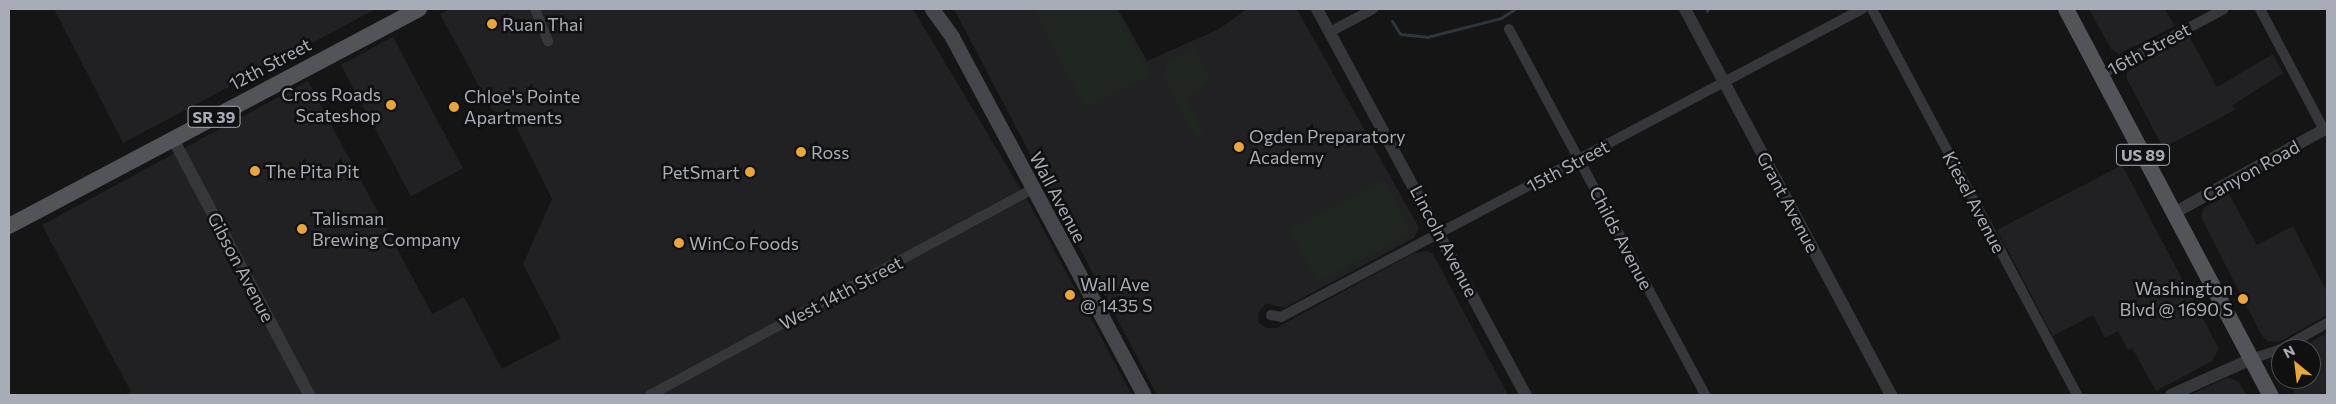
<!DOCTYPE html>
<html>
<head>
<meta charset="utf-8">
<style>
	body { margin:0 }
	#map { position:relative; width:2336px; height:404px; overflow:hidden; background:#151516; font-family:Commissioner,sans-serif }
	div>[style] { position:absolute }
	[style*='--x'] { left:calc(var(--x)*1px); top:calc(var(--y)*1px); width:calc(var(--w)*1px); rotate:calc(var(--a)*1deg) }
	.built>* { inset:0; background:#212123; transform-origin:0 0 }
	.green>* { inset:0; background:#1f261f; transform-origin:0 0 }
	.stream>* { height:3px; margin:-1.5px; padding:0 1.5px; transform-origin:1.5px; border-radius:1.5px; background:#2d363b }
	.minor>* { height:10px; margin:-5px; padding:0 5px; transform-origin:5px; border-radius:5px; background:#36373b }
	.tertiary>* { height:12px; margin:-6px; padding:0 6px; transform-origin:6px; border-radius:6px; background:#36373b }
	.secondary>* { height:15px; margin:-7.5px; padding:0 7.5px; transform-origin:7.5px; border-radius:7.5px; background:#44464b }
	.primary>* { height:16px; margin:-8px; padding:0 8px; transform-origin:8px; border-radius:8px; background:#52545a }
	.dots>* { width:14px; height:14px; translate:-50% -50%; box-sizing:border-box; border:2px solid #101011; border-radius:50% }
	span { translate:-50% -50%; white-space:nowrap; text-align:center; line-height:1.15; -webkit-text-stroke:5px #101011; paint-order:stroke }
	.shield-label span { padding:1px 4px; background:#101011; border:1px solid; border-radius:4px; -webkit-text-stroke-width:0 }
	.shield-label { font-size:16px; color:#a7acb6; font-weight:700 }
	.poi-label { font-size:18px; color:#a7acb6 }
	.left { translate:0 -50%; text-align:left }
	.right { translate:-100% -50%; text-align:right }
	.street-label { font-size:18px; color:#a7acb6 }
	.frame { position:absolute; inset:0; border:10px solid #a7acb6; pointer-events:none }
	.north { position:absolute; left:2271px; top:339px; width:50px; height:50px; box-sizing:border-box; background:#101011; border:1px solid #4c4e53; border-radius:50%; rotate:331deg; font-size:14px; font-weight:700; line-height:20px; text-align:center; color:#a7acb6 }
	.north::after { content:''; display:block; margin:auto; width:18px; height:22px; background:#e8a63b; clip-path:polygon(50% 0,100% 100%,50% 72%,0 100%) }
</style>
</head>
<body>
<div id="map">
	<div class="built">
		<i style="clip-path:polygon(54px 9px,376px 9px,123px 143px)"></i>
		<i style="clip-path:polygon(451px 9px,913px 9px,1029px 203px,1132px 395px,126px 395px,131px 392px,42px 225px,308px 81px,432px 314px,464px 297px,502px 369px,561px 338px,523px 264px,552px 199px,512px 118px,492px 110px,440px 14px)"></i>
		<i style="clip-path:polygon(954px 9px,1118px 9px,1147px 61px,1219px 29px,1247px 9px,1297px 9px,1419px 228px,1414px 238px,1284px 308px,1266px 303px,1258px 313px,1259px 323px,1266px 328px,1276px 328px,1414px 253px,1428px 251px,1433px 254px,1508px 395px,1157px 395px)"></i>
		<i style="clip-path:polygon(2089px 9px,2165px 9px,2175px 26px,2119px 54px,2111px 49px)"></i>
		<i style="clip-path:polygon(2189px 36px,2217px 87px,2273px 54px,2283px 73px,2233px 105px,2235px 110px,2163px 148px,2127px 79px,2127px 72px)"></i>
		<i style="left:393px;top:37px;width:149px;height:59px;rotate:62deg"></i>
		<i style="clip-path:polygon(2122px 165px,2219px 349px,2212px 361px,2156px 391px,2132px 348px,2128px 350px,2118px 331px,2105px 338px,2093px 315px,2053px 336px,1997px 230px)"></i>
		<i style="clip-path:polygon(2229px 194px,2257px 245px,2293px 226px,2327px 292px,2327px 315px,2279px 342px,2268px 341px,2262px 336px,2201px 217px,2204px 208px)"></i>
		<i style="clip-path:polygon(2327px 333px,2327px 395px,2296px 395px,2287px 379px,2311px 379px,2311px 349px,2298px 349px)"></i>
		<i style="clip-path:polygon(2228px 377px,2239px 382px,2246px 395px,2190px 395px)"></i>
	</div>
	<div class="green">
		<i style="clip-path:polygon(1034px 9px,1116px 9px,1151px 76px,1085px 107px)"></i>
		<i style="clip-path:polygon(1194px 46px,1211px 81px,1186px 98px,1204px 133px,1196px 137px,1164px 78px,1168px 62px)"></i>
		<i style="left:1383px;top:180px;width:60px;height:106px;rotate:62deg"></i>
	</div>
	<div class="stream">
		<i style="--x:1707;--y:11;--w:2;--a:-63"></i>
		<i style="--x:1392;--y:21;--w:15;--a:58"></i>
		<i style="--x:1400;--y:34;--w:27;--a:6"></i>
		<i style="--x:1427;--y:37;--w:76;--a:-14.4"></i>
		<i style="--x:1501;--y:18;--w:17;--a:-33"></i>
	</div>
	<div class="minor">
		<i style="--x:535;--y:9;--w:35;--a:68"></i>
		<i style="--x:1872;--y:9;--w:437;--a:62"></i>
		<i style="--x:2260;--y:9;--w:137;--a:62.1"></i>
		<i style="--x:1509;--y:29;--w:415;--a:61.8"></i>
		<i style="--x:1330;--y:32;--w:49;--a:-28.1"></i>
		<i style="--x:2100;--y:75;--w:140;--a:-28"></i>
		<i style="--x:1271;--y:315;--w:10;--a:11"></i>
		<i style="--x:1281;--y:317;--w:658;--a:-27.93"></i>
		<i style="--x:2281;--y:349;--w:53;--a:-29.5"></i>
		<i style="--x:2251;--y:359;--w:32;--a:-18"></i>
		<i style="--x:650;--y:395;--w:434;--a:-28.3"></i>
	</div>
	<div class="tertiary">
		<i style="--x:1317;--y:9;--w:439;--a:61.6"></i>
		<i style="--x:1685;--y:9;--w:438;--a:61.9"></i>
		<i style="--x:173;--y:139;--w:290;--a:62"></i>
		<i style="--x:2174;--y:213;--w:175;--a:-29.1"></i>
		<i style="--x:2171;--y:395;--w:88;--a:-24.2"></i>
	</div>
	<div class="secondary">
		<i style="--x:932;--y:9;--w:34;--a:54"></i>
		<i style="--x:952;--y:37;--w:406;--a:61.8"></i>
	</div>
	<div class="primary">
		<i style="--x:2066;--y:9;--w:437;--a:62.1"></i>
		<i style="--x:9;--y:226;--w:464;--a:-27.9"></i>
	</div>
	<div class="dots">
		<i style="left:492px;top:24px;background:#e8a63b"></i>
		<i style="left:391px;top:105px;background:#e8a63b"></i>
		<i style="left:454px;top:107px;background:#e8a63b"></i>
		<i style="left:1239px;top:147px;background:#e8a63b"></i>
		<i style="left:801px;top:152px;background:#e8a63b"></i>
		<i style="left:255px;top:171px;background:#e8a63b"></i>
		<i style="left:750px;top:172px;background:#e8a63b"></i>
		<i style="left:302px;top:229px;background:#e8a63b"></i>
		<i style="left:679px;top:243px;background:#e8a63b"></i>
		<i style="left:1070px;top:295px;background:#e8a63b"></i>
		<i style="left:2243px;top:299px;background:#e8a63b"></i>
	</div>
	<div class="shield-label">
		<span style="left:214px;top:117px">SR 39</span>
		<span style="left:2143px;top:155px">US 89</span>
	</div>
	<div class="poi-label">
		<span class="left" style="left:502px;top:24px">Ruan Thai</span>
		<span class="right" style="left:381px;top:105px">Cross Roads<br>Scateshop</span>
		<span class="left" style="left:464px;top:107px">Chloe's Pointe<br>Apartments</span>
		<span class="left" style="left:1249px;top:147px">Ogden Preparatory<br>Academy</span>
		<span class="left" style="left:811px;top:152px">Ross</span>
		<span class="left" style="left:265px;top:171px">The Pita Pit</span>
		<span class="right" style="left:740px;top:172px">PetSmart</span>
		<span class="left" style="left:312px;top:229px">Talisman<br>Brewing Company</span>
		<span class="left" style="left:689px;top:243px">WinCo Foods</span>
		<span class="left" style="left:1080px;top:295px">Wall Ave<br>@ 1435 S</span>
		<span class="right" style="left:2233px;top:299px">Washington<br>Blvd @ 1690 S</span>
	</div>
	<div class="street-label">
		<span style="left:2149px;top:49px;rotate:-28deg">16th Street</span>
		<span style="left:270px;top:64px;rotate:-28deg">12th Street</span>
		<span style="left:1568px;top:166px;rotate:-28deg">15th Street</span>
		<span style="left:2251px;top:171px;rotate:-29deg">Canyon Road</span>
		<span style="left:1058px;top:197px;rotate:62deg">Wall Avenue</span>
		<span style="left:1788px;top:202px;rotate:62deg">Grant Avenue</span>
		<span style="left:1974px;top:202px;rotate:62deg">Kiesel Avenue</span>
		<span style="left:1621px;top:238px;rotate:62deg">Childs Avenue</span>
		<span style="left:1444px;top:241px;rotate:62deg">Lincoln Avenue</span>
		<span style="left:241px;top:267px;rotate:62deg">Gibson Avenue</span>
		<span style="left:841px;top:293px;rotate:-28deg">West 14th Street</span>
	</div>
	<div class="frame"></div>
	<div class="north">N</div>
</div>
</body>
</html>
